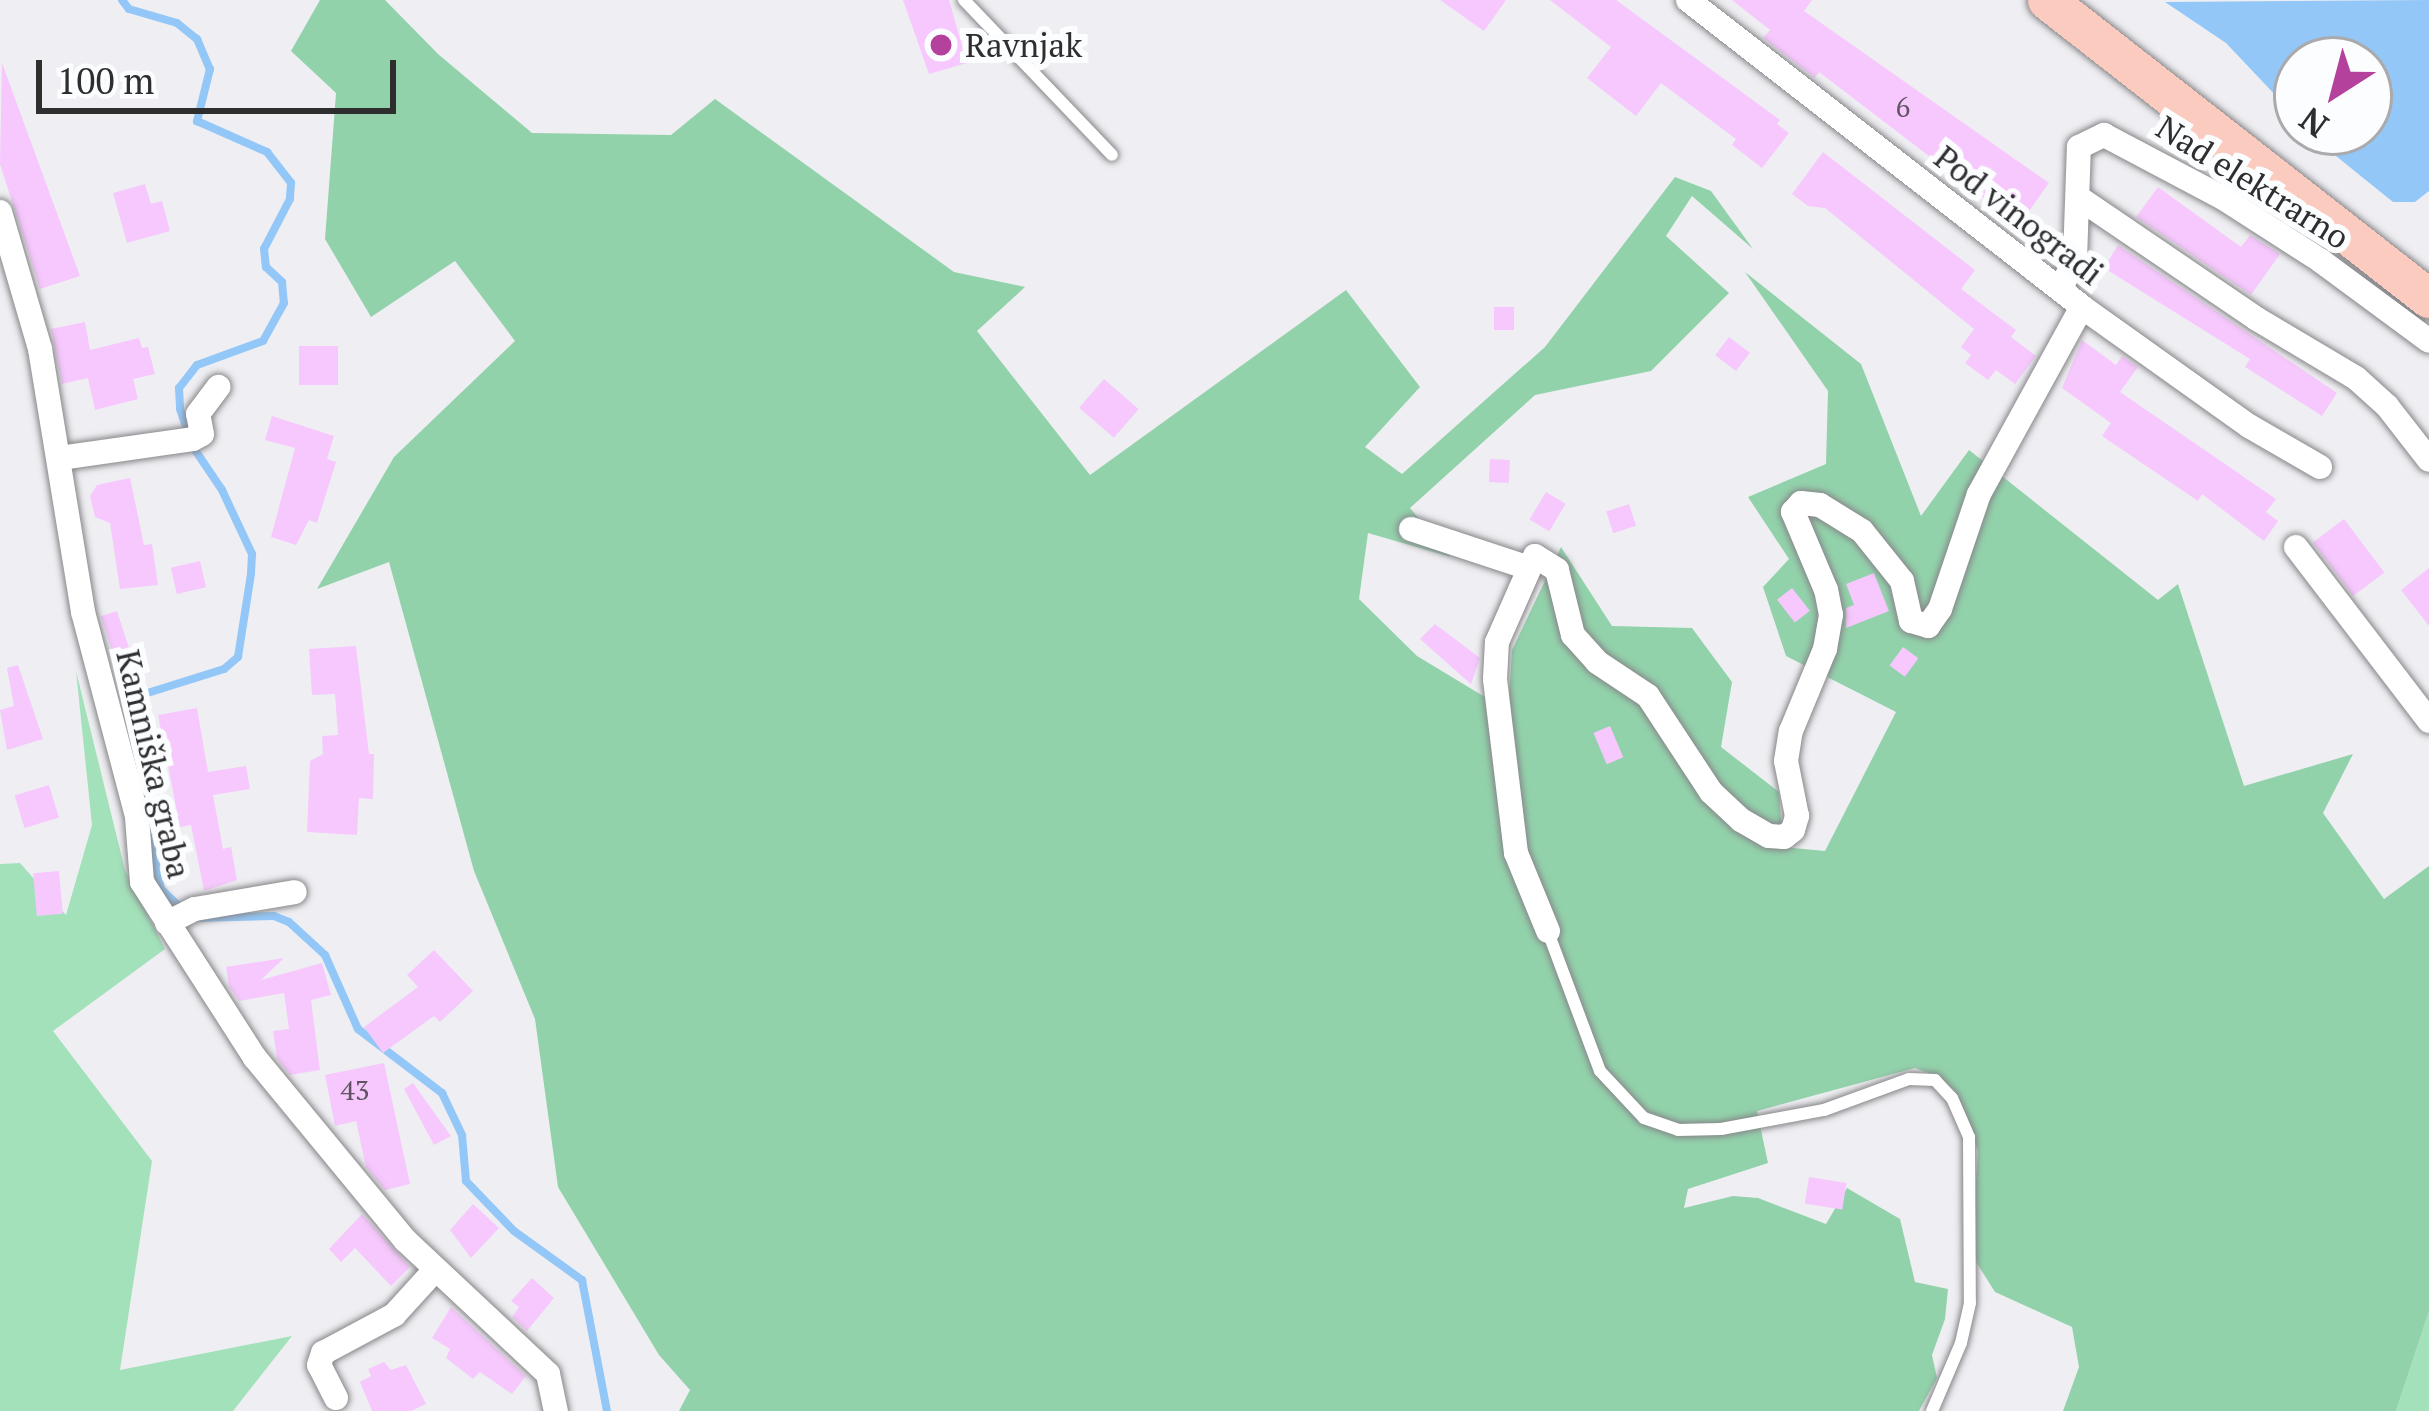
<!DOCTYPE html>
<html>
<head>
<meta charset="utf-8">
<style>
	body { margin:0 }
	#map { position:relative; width:2429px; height:1411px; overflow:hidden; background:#efeff3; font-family:"PT Serif",serif }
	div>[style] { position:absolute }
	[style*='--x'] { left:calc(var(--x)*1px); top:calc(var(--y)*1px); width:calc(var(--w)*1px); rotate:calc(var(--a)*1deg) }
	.green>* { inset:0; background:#a3e1ba }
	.forest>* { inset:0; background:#92d2ab }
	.water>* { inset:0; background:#93c7f7 }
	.stream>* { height:8px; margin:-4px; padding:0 4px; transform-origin:4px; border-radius:4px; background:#93c7f7 }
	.building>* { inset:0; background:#f6c8fd; transform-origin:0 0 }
	.roads { filter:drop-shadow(0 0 3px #87878a) drop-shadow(0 0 3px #87878a) }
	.service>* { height:12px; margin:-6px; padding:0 6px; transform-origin:6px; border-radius:6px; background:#fff }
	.minor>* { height:24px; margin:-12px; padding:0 12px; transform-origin:12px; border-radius:12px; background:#fff }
	.primary>* { height:39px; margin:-19.5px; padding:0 19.5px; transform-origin:19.5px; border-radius:19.5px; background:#fbcbc0 }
	.dots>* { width:33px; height:33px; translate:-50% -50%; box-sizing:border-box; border:6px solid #fcfdff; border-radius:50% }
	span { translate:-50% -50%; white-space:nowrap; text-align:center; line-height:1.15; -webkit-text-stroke:12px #fcfdff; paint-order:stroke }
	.number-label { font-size:27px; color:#605462 }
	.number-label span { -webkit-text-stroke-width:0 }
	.poi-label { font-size:33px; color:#2e2e2f }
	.left { translate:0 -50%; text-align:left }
	.street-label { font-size:33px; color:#2e2e2f }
	.north { position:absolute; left:2273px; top:36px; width:120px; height:120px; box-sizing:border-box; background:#fcfdff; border:3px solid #aaaaac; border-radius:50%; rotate:216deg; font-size:33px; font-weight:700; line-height:48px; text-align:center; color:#2e2e2f }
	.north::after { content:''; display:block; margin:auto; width:42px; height:54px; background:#b4429d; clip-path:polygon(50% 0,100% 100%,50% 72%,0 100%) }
	.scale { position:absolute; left:36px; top:60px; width:360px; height:54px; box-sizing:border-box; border:6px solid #2e2e2f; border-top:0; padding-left:15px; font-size:36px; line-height:42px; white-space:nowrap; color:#2e2e2f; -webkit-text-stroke:9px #fcfdff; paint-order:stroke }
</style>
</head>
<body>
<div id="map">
	<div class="green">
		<i style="clip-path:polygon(76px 671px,125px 870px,165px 949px,53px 1031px,152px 1161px,120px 1370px,292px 1336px,233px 1411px,0 1411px,0 864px,20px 863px,66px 915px,92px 825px)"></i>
		<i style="clip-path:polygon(2429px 1311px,2429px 1411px,2396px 1411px)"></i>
	</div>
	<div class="forest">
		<i style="clip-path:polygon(320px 0,385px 0,438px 54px,532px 133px,671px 135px,715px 99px,954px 272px,1025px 287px,977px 331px,1090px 475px,1346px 290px,1420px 387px,1365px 447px,1402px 474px,1545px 347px,1675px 177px,1711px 191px,1753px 249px,1692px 196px,1666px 236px,1729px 293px,1651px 371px,1535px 395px,1410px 508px,1451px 557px,1368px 533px,1359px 599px,1417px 656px,1508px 711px,1512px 650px,1561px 547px,1612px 626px,1692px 628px,1732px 682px,1721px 747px,1779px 792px,1783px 847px,1825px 851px,1896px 712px,1786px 656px,1763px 587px,1789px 559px,1748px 497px,1826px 464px,1828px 391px,1745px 272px,1861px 364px,1921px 516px,1969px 450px,2158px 600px,2178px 584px,2244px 786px,2353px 754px,2323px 813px,2384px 899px,2429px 866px,2429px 1311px,2396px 1411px,2063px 1411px,2079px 1367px,2072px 1327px,1995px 1292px,1971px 1254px,1978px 1151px,1955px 1091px,1936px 1076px,1915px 1068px,1757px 1111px,1768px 1163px,1688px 1189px,1684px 1208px,1733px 1196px,1758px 1198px,1826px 1224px,1847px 1188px,1900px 1219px,1915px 1282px,1948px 1289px,1945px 1319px,1932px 1355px,1937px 1378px,1919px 1411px,679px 1411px,690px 1390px,659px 1355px,558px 1187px,535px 1019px,474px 871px,389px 562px,317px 589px,394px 457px,515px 341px,455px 261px,371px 317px,325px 239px,336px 93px,291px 51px)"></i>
	</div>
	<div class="water">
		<i style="clip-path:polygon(2429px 0,2429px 191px,2415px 202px,2393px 202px,2331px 152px,2328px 132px,2369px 132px,2369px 60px,2297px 60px,2297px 118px,2226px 43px,2165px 2px)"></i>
	</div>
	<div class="stream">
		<i style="--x:122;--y:0;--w:11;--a:52"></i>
		<i style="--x:129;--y:9;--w:50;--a:16.3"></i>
		<i style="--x:177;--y:23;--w:26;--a:39"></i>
		<i style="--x:197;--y:39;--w:33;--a:67"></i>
		<i style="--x:210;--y:69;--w:54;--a:104"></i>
		<i style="--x:197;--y:121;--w:77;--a:23.9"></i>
		<i style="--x:267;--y:152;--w:39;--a:52"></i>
		<i style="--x:291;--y:183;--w:16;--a:94"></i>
		<i style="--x:290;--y:199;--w:56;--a:117.5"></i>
		<i style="--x:264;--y:249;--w:18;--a:84"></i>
		<i style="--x:266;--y:267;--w:22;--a:43"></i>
		<i style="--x:282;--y:282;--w:21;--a:85"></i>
		<i style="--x:284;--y:303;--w:43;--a:118.9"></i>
		<i style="--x:263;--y:341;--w:70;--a:160"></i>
		<i style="--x:197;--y:365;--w:29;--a:128"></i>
		<i style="--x:179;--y:388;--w:21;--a:87"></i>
		<i style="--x:180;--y:409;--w:40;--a:71.1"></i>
		<i style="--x:193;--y:447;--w:52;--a:56"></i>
		<i style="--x:222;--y:490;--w:71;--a:64.9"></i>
		<i style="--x:252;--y:554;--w:20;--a:93"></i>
		<i style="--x:251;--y:574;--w:84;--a:98.9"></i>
		<i style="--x:238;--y:657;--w:18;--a:139"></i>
		<i style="--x:224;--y:669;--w:101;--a:162.6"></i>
		<i style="--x:128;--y:699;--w:115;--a:80.5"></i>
		<i style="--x:150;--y:833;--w:57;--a:78.9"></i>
		<i style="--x:161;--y:889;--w:29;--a:44"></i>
		<i style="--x:195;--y:918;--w:79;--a:-1.5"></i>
		<i style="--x:274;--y:916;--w:16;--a:22"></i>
		<i style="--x:289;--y:922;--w:49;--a:42.5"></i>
		<i style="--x:325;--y:955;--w:81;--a:66"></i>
		<i style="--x:358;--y:1029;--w:106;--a:37.3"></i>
		<i style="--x:442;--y:1093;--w:47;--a:64.5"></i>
		<i style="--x:462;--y:1135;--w:46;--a:85"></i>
		<i style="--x:466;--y:1181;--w:69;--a:46.2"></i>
		<i style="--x:514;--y:1231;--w:84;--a:35.8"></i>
		<i style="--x:582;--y:1280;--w:133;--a:79.2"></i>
	</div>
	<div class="building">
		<i style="clip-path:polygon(903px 0,949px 0,967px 63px,929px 74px)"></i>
		<i style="clip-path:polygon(1440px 0,1506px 0,1484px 31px)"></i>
		<i style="clip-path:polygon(1550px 0,1616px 0,1780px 120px,1777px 124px,1789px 133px,1762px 168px,1732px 145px,1736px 139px,1661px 83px,1636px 116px,1587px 78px,1611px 47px)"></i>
		<i style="clip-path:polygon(1732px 0,1812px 0,1804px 11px,2049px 183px,2019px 225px,1819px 72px,1815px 78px,1763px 38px,1770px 30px)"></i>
		<i style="clip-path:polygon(2px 63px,80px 276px,40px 289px,0 164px)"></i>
		<i style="clip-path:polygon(1823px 152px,1975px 270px,1961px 289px,2016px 330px,2011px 337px,2036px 356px,2015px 384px,1996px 370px,1988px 380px,1965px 363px,1971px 355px,1961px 347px,1974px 329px,1825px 208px,1808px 206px,1792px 194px)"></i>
		<i style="clip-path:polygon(145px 184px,151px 204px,162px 201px,170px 231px,127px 243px,113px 193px)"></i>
		<i style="clip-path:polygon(2158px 187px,2241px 247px,2250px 235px,2280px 254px,2251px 295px,2136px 217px)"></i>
		<i style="clip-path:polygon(2118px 245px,2337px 393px,2322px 416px,2245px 367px,2250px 359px,2104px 268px)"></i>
		<i style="left:1494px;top:307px;width:20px;height:23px"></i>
		<i style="clip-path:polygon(85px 322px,90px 350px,139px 338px,142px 348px,148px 347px,155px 374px,133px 379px,138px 399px,95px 410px,88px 378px,62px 384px,51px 329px)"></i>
		<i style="left:1729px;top:337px;width:26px;height:23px;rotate:37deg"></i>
		<i style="clip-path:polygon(2082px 340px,2116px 365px,2122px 356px,2138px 367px,2120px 392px,2276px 499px,2266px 512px,2278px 521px,2264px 541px,2202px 494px,2198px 501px,2102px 436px,2111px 423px,2062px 388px)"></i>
		<i style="left:299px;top:346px;width:39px;height:39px"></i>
		<i style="left:1104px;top:379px;width:46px;height:38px;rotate:41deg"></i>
		<i style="clip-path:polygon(272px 416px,334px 436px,327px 459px,336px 462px,317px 523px,309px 520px,296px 545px,271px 537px,295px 448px,265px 440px)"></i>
		<i style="left:1490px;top:459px;width:20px;height:23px;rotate:3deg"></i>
		<i style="clip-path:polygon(130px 478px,144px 545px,152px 544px,158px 585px,120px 589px,110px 523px,95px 517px,90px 496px,97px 485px)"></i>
		<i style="left:1546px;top:492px;width:23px;height:32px;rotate:31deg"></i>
		<i style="left:1629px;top:504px;width:23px;height:24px;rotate:72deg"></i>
		<i style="left:2344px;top:519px;width:67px;height:39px;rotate:53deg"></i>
		<i style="left:200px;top:561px;width:27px;height:30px;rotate:77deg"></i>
		<i style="clip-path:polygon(2429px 568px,2429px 626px,2401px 590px)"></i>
		<i style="clip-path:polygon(1874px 573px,1889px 611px,1846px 628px,1846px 608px,1854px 605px,1846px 584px)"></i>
		<i style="left:1792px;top:588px;width:29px;height:19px;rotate:52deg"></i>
		<i style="left:117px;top:611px;width:82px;height:17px;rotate:72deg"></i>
		<i style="clip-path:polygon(1435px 624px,1480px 658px,1471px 684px,1420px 639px)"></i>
		<i style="clip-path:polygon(356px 646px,369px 754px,374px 754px,373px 799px,359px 798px,357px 835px,307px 832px,310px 761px,323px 754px,322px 736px,338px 735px,335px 694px,312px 695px,309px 649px)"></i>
		<i style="left:1903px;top:647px;width:19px;height:23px;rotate:36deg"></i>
		<i style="clip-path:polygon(18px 665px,43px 739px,7px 750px,0 710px,14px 706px,7px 668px)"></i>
		<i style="clip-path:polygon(197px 708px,208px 772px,246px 766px,250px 789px,213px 795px,223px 849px,231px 847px,237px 880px,204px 891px,191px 825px,180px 827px,158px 715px)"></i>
		<i style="left:1610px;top:726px;width:34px;height:18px;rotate:67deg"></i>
		<i style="left:49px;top:785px;width:34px;height:36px;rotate:73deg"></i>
		<i style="left:59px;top:871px;width:43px;height:26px;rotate:85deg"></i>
		<i style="clip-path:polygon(434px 950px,473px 991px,440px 1022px,434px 1016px,383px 1053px,364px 1027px,418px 987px,407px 975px)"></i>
		<i style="clip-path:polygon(284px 958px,261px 980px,322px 963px,331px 995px,311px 1000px,320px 1070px,290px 1075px,277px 1059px,273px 1031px,289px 1029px,284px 993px,239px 1001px,229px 987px,226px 967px)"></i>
		<i style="clip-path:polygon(384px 1063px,410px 1184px,385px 1190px,366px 1167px,356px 1121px,335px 1126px,325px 1075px)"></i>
		<i style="clip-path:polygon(413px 1083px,451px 1136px,434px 1145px,404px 1089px)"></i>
		<i style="left:1809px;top:1177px;width:38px;height:27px;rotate:9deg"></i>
		<i style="clip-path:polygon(473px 1204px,499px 1228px,471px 1258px,450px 1230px)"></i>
		<i style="clip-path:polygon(362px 1214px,410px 1267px,391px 1286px,355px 1248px,341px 1262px,329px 1249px)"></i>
		<i style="clip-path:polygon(532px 1278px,554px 1298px,527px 1331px,512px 1317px,519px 1307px,511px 1301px)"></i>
		<i style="clip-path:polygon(451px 1307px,526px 1376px,512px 1394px,480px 1372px,473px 1379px,446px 1358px,450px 1349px,432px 1338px)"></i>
		<i style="clip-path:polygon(384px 1362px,391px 1370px,406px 1365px,426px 1404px,411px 1411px,372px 1411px,360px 1382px,371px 1376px,368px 1369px)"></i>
	</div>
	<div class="roads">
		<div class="service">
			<i style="--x:964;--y:0;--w:214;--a:46.3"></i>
			<i style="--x:1548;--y:932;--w:148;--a:69.5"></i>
			<i style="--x:1600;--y:1071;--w:64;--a:46.9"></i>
			<i style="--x:1644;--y:1118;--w:36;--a:19"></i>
			<i style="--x:1678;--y:1130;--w:43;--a:-1.3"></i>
			<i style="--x:1721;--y:1129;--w:105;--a:-10.5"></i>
			<i style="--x:1824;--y:1110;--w:90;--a:-20"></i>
			<i style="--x:1909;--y:1079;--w:26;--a:2"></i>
			<i style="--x:1935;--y:1080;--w:25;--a:47"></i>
			<i style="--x:1952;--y:1098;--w:43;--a:66.4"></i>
			<i style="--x:1969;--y:1137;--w:166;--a:89.7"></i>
			<i style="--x:1970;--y:1303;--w:41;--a:102.7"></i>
			<i style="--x:1961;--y:1343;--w:74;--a:113.1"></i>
		</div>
		<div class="minor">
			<i style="--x:1688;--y:0;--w:499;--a:37.9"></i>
			<i style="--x:2082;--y:307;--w:205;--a:35.5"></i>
			<i style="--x:2249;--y:426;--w:82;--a:30"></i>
			<i style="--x:2079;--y:198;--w:215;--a:34.2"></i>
			<i style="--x:2257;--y:319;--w:115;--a:30.8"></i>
			<i style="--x:2356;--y:378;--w:42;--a:42.1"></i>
			<i style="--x:2387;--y:406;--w:68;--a:52.1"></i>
			<i style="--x:0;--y:212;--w:143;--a:73.7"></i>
			<i style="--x:40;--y:349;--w:266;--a:80.7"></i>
			<i style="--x:83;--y:612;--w:212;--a:75.2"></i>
			<i style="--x:137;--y:817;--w:65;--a:85.6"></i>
			<i style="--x:142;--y:882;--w:209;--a:57.3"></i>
			<i style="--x:255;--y:1058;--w:236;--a:50.5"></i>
			<i style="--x:405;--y:1240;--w:196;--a:43.1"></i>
			<i style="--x:548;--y:1374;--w:38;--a:78"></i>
			<i style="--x:2061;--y:288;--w:32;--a:-64"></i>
			<i style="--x:2075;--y:259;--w:112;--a:-88"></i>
			<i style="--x:2079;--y:147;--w:28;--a:-26"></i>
			<i style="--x:2104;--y:135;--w:135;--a:27.9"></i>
			<i style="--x:2223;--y:198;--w:117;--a:32.7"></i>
			<i style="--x:2321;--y:261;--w:134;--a:36.5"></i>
			<i style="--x:60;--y:458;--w:134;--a:-8.1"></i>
			<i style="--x:193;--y:439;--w:10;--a:-29"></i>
			<i style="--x:202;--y:434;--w:20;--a:-101"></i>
			<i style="--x:198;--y:414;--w:34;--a:-53"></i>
			<i style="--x:1411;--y:529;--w:121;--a:18.3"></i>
			<i style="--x:2296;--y:547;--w:219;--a:52.6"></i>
			<i style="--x:167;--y:923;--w:31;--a:-27"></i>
			<i style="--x:195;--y:909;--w:101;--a:-9.6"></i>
			<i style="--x:1548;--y:931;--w:84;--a:-112.3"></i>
			<i style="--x:1516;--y:853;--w:175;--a:-96.9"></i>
			<i style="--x:1495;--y:679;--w:37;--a:-87"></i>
			<i style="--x:1497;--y:642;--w:94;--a:-66.2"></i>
			<i style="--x:1535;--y:556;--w:26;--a:32"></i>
			<i style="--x:1557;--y:570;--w:67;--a:76.2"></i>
			<i style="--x:1573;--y:635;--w:36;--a:48"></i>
			<i style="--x:1597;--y:662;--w:61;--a:33.7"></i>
			<i style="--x:1648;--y:696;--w:115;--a:56.7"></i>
			<i style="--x:1711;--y:792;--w:41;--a:43"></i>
			<i style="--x:1741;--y:820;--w:32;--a:30"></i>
			<i style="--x:1769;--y:836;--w:15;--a:4"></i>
			<i style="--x:1784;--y:837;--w:11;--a:-38"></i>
			<i style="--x:1793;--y:830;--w:15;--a:-74"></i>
			<i style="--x:1797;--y:816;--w:56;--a:-101.3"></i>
			<i style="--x:1786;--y:761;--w:30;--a:-81"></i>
			<i style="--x:1791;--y:731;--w:89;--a:-67.5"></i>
			<i style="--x:1825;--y:649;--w:35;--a:-80"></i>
			<i style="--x:1831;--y:615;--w:25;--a:-101"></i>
			<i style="--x:1826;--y:590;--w:85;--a:-112.9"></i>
			<i style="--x:1793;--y:512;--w:12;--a:-48"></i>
			<i style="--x:1801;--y:503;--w:19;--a:6"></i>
			<i style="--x:1820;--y:505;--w:49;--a:31.8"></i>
			<i style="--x:1862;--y:531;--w:64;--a:51.3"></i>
			<i style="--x:1902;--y:581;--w:41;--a:77.3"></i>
			<i style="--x:1911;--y:621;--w:18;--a:16"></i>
			<i style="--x:1928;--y:626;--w:21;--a:-55"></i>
			<i style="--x:1940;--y:609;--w:121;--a:-71.3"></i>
			<i style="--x:1979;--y:494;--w:213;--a:-61.2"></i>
			<i style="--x:336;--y:1398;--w:37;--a:-117"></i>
			<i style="--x:319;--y:1365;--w:13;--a:-72"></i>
			<i style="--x:323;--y:1353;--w:81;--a:-28.2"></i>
			<i style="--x:394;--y:1315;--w:61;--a:-47.7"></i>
		</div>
		<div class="primary">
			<i style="--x:2047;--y:0;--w:484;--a:38"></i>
		</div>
	</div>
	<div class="dots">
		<i style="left:941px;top:45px;background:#b4429d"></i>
	</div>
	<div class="number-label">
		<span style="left:1903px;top:108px">6</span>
		<span style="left:355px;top:1091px">43</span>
	</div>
	<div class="poi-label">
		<span class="left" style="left:965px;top:45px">Ravnjak</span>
	</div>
	<div class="street-label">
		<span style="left:2253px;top:182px;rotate:32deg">Nad elektrarno</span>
		<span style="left:2019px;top:215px;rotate:38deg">Pod vinogradi</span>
		<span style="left:154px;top:764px;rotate:77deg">Kamniška graba</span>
	</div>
	<div class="north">N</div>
	<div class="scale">100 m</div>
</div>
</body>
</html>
